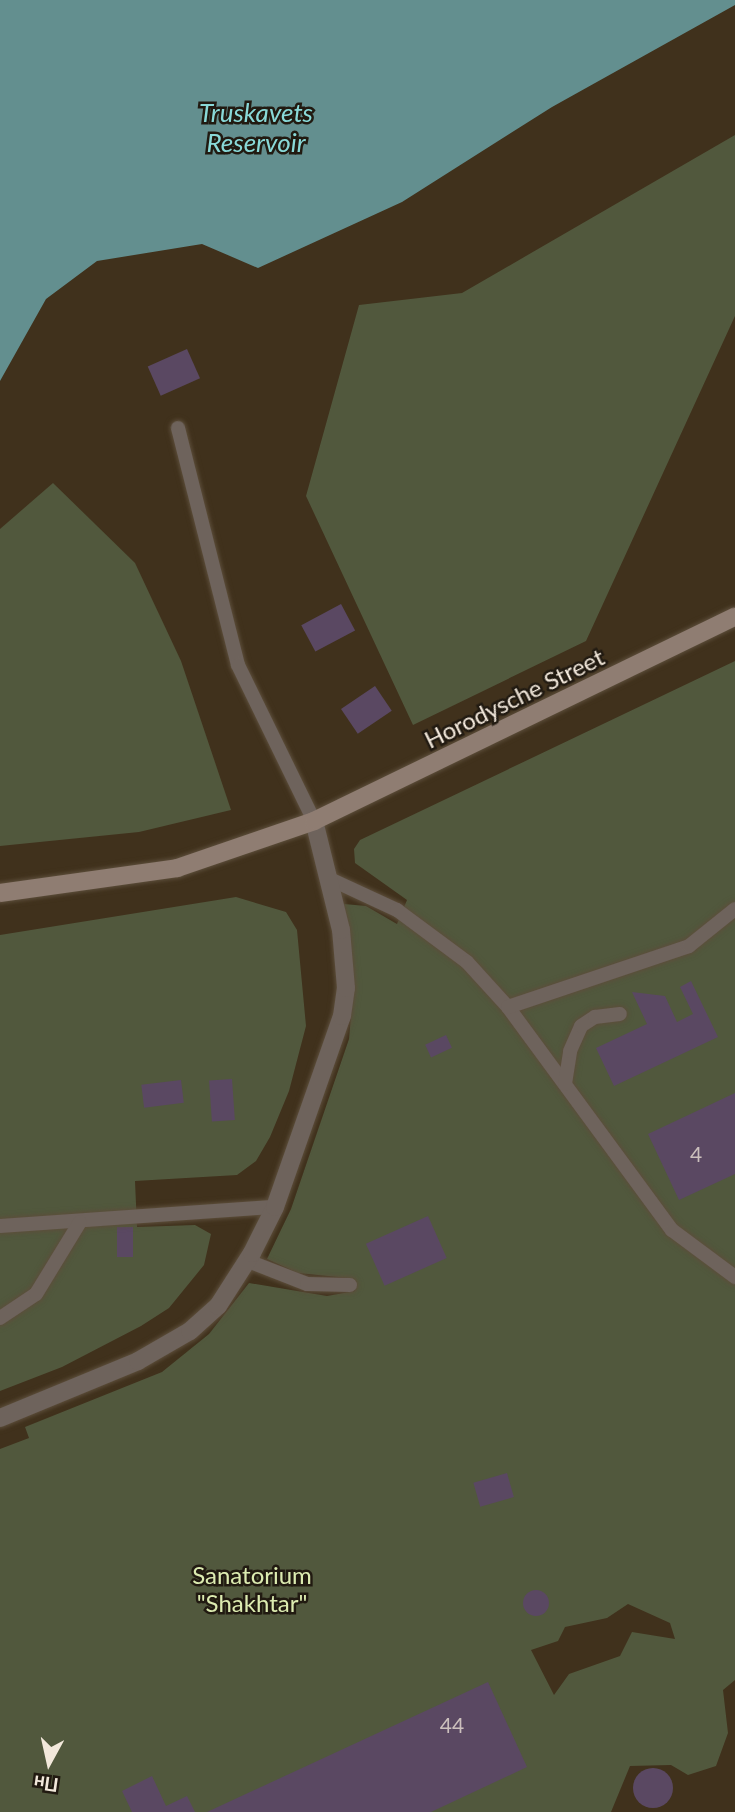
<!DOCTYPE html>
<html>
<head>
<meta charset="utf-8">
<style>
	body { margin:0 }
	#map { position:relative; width:735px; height:1812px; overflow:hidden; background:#40311c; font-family:Lato,sans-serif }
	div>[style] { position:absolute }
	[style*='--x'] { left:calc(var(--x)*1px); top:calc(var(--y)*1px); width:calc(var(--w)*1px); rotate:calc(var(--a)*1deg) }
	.green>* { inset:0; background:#51583d }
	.water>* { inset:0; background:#638f8f }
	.building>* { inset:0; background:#5a4862; transform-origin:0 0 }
	.round { border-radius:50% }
	.roads { filter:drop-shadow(0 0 2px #5c4e3b) drop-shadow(0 0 2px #5c4e3b) }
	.lane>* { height:14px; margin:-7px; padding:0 7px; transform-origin:7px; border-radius:7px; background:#6e635c }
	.street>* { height:18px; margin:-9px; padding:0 9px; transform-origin:9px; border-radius:9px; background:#6e635c }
	.secondary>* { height:18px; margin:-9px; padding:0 9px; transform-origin:9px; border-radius:9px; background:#8f7d72 }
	span { translate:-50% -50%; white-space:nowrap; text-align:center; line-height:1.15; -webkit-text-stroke:5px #211a11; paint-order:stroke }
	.number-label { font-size:21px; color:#ccc0bd }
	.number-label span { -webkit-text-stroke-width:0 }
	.street-label { font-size:24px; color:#f2e8db }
	.park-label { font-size:24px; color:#dcebb0 }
	.water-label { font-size:26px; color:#89d9d8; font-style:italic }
	.north { position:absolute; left:14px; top:1728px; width:70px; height:70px; -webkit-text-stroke:5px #211a11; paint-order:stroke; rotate:188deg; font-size:19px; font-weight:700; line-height:28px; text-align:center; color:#f2e8db }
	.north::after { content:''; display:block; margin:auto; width:24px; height:32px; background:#f2e8db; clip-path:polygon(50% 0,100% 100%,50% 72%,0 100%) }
</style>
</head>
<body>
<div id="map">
	<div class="green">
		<i style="clip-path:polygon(735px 135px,735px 316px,586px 641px,413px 725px,306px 496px,359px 305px,462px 293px)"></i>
		<i style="clip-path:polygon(53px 483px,135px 563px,181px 661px,231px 810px,139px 832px,0 846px,0 529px)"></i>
		<i style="clip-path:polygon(evenodd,735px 661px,735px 1680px,723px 1690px,728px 1733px,716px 1766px,688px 1775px,671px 1765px,630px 1766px,611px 1812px,0 1812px,0 1449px,29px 1438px,25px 1427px,162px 1372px,209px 1334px,249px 1283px,327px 1296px,355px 1291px,348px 1278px,298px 1273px,267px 1259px,291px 1209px,349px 1039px,352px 1004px,344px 904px,366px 906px,397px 924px,407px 900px,355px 863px,354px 849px,360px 840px,735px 661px,628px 1604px,670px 1623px,675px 1639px,632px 1632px,620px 1656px,569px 1674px,554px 1695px,531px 1650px,558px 1641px,565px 1627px,607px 1618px,628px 1604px)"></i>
		<i style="clip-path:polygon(236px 897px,286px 912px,297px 930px,306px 1026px,289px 1091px,270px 1137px,256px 1161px,237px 1175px,135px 1181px,137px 1227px,195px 1225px,211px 1234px,204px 1265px,169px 1308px,141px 1326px,62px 1367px,0 1391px,0 935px)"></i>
	</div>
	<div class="water">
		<i style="clip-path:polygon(0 0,735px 0,735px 5px,552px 107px,402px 202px,258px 268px,202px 244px,97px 261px,46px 299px,0 381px)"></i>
	</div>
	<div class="building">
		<i style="left:187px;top:349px;width:32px;height:43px;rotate:66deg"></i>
		<i style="left:341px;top:604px;width:30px;height:45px;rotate:62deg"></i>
		<i style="left:375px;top:686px;width:30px;height:41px;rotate:56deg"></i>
		<i style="clip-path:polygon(691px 981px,718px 1037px,614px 1086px,596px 1048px,647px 1024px,632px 992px,665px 996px,677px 1022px,693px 1014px,680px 987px)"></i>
		<i style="left:446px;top:1035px;width:14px;height:23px;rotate:65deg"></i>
		<i style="left:232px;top:1079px;width:41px;height:23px;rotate:86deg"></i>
		<i style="left:181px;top:1080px;width:23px;height:40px;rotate:83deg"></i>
		<i style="clip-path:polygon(735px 1093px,735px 1174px,679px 1200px,648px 1134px)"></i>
		<i style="left:428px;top:1216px;width:46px;height:68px;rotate:66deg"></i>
		<i style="left:117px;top:1227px;width:16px;height:30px"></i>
		<i style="left:507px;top:1473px;width:25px;height:35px;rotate:74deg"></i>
		<i class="round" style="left:523px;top:1590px;width:26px;height:26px"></i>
		<i style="clip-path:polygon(488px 1682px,527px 1767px,431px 1812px,207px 1812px)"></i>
		<i class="round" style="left:633px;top:1768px;width:40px;height:40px"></i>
		<i style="clip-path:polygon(152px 1776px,166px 1806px,187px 1796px,195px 1812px,132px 1812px,122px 1791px)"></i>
	</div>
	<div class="roads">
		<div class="lane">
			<i style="--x:178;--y:428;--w:244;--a:75.8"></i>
			<i style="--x:238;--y:665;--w:174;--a:64"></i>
			<i style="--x:330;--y:879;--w:74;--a:24.8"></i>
			<i style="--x:397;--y:910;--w:87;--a:36.6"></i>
			<i style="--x:467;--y:962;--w:61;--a:47.7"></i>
			<i style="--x:508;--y:1007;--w:277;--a:53.7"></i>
			<i style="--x:672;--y:1230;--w:79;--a:36.7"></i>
			<i style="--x:508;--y:1007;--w:191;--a:-18.6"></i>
			<i style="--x:689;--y:946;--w:59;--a:-38.8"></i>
			<i style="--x:565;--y:1084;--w:33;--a:-81"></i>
			<i style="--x:570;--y:1051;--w:27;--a:-66"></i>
			<i style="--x:581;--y:1026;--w:17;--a:-33"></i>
			<i style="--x:595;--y:1017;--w:25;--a:-7"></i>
			<i style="--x:0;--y:1226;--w:276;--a:-4"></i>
			<i style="--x:248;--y:1261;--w:63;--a:21.3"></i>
			<i style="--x:307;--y:1284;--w:43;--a:1.3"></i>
			<i style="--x:0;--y:1318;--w:43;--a:-33.7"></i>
			<i style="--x:36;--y:1294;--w:84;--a:-58.6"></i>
		</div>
		<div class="street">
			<i style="--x:0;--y:1418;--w:149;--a:-22.4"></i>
			<i style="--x:138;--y:1361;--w:60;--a:-30"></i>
			<i style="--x:190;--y:1331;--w:38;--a:-42"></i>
			<i style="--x:218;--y:1306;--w:63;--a:-57.3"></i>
			<i style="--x:252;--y:1253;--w:51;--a:-63.4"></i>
			<i style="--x:275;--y:1207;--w:202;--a:-70.7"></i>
			<i style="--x:342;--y:1016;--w:28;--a:-82"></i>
			<i style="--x:346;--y:988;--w:58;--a:-94.9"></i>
			<i style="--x:341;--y:930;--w:112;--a:-103.9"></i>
		</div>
		<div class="secondary">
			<i style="--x:0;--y:893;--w:179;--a:-8"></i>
			<i style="--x:177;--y:868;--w:145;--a:-18.9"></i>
			<i style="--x:314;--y:821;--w:468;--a:-25.9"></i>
		</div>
	</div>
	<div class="number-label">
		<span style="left:696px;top:1154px">4</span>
		<span style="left:452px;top:1725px">44</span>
	</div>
	<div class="street-label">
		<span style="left:514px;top:698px;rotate:-26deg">Horodysche Street</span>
	</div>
	<div class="park-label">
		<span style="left:252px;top:1589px">Sanatorium<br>"Shakhtar"</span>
	</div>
	<div class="water-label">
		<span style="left:256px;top:128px">Truskavets<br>Reservoir</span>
	</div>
	<div class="north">Пн</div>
</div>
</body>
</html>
